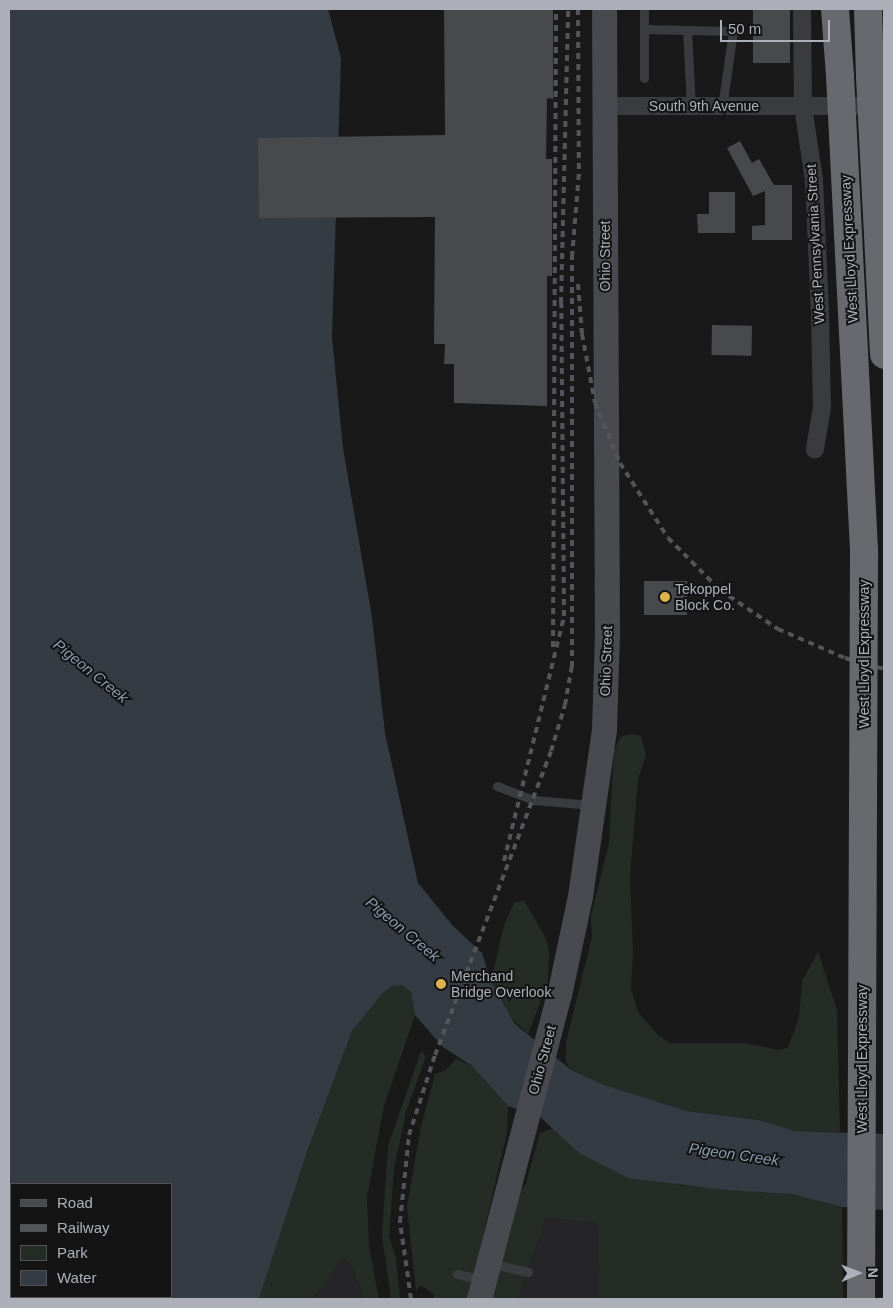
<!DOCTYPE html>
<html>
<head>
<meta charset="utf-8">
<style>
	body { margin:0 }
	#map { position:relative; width:893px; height:1308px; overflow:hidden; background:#19191a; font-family:Helvetica,sans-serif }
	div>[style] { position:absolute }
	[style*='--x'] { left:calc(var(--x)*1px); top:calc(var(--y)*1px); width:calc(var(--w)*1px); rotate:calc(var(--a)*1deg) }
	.built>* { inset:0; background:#252527 }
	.green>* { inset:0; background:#252c26 }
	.water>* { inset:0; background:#343b42 }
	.building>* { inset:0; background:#48494d; transform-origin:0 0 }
	.lane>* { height:9px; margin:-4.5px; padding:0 4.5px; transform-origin:4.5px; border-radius:4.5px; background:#3a3b3f }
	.street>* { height:18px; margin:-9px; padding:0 9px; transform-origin:9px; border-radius:9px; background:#3a3b3f }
	.secondary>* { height:25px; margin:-12.5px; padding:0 12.5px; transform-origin:12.5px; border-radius:12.5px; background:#484a4f }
	.highway>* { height:28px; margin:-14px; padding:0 14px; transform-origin:14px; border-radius:14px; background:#67696f }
	.rail>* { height:4px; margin-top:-2px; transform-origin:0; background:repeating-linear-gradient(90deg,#53555a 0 6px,transparent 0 11px) }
	.highway-bridge>* { height:28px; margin:-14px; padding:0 14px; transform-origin:14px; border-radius:14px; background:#67696f }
	.dots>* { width:14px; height:14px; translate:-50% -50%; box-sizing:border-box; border:2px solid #141415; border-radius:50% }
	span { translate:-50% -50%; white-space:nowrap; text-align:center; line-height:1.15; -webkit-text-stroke:4px #141415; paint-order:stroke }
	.street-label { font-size:14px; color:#adb0b9 }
	.poi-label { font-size:14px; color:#adb0b9 }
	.left { translate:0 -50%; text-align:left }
	.water-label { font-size:15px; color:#889baf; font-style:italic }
	.frame { position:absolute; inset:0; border:10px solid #adb0b9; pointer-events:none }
	.legend { position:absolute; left:10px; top:1183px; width:162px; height:115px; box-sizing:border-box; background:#141415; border:1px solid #515257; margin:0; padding:6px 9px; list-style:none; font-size:15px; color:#adb0b9 }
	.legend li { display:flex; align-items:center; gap:10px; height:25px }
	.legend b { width:25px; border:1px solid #515257 }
	.north { position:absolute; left:833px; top:1248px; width:50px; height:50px; -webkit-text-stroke:4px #141415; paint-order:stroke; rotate:89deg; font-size:14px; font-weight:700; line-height:20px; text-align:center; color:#adb0b9 }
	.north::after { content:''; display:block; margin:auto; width:18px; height:22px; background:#adb0b9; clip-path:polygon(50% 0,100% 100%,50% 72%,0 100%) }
	.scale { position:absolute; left:720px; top:20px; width:110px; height:22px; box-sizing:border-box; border:2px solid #adb0b9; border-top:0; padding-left:6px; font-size:15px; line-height:18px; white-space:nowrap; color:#adb0b9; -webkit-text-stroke:4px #141415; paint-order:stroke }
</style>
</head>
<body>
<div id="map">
	<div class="built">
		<i style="clip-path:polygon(546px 1218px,597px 1223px,599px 1299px,518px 1299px)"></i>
		<i style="clip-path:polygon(342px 1258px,351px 1265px,364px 1299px,310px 1299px,324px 1287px)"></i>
	</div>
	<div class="green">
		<i style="clip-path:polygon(630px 734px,641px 736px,646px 755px,638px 779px,630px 877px,633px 952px,631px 989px,638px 1012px,658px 1035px,670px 1043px,745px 1043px,778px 1050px,788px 1048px,799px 1017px,802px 981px,818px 952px,837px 1010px,840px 1132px,795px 1131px,759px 1120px,687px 1111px,604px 1085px,571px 1070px,566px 1062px,566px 1042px,592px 937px,591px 916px,609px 843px,614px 751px,620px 737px)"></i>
		<i style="clip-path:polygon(524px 900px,547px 941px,549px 952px,548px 982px,528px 1034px,504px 1011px,491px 982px,504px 925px,514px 903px)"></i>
		<i style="clip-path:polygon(402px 985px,411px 992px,415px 1015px,384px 1106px,367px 1197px,369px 1246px,379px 1299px,364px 1299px,351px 1265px,342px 1258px,324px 1287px,310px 1299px,259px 1299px,307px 1152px,352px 1031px,383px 993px,392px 986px)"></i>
		<i style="clip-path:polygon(421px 1051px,426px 1056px,406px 1112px,394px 1169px,389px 1237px,396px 1258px,400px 1298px,391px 1299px,382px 1235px,388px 1146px)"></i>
		<i style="clip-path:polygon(456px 1059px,472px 1066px,508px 1106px,507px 1133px,468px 1299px,434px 1299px,434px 1294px,420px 1285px,416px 1291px,407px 1206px,421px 1126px,435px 1074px,446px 1070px)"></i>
		<i style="clip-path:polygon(554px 1128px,579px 1153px,679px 1185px,792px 1194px,842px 1207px,843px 1299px,599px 1299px,597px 1223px,546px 1218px,518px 1299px,491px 1299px,520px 1188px,525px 1186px,540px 1133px)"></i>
	</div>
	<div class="water">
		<i style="clip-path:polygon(evenodd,9px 9px,328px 9px,341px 58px,332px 337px,343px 448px,372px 617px,385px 733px,418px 883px,453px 926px,482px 953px,491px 982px,514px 1023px,571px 1070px,604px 1085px,687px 1111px,759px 1120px,795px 1131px,884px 1134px,884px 1210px,842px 1207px,792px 1194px,726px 1190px,628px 1178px,579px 1153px,539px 1116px,508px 1106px,472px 1066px,443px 1047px,415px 1015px,411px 992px,402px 985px,392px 986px,383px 993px,352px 1031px,307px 1152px,259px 1299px,9px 1299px,9px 9px,11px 1184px,171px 1184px,171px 1297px,11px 1297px,11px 1184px)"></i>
	</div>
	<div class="building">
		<i style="clip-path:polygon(444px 9px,553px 9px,553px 99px,547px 98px,546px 159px,552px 159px,552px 276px,547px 276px,547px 406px,454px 403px,454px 364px,444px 364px,445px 344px,434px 344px,435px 217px,259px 218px,258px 138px,445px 135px)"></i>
		<i style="left:753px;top:9px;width:37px;height:54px"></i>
		<i style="clip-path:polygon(740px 141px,752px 163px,759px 159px,774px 185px,792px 185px,792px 240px,752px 240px,752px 226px,765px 225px,765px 191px,753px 196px,727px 148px)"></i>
		<i style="clip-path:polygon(709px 192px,735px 192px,735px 233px,698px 233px,697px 214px,709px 214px)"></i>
		<i style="left:712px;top:325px;width:40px;height:30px;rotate:1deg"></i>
		<i style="left:644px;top:581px;width:43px;height:34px"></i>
	</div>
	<div class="lane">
		<i style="--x:644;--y:9;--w:69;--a:90"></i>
		<i style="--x:644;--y:29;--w:43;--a:1.3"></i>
		<i style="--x:691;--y:106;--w:76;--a:-93"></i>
		<i style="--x:687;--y:30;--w:46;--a:1.2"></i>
		<i style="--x:733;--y:31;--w:77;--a:98.2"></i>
		<i style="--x:497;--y:786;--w:40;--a:21"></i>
		<i style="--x:534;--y:800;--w:58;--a:4.9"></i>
		<i style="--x:489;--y:1263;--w:40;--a:13"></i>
		<i style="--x:457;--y:1274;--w:27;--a:13"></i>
	</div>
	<div class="street">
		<i style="--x:802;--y:9;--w:98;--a:89.4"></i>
		<i style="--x:803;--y:107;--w:74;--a:81.4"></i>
		<i style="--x:814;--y:180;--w:134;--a:87.4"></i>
		<i style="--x:820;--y:314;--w:93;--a:88.8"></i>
		<i style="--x:822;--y:407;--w:43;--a:99.5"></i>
		<i style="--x:604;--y:106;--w:277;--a:0"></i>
	</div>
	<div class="secondary">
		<i style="--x:479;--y:1299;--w:314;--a:-75.3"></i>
		<i style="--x:559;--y:995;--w:101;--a:-78"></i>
		<i style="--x:580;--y:896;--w:169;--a:-81.8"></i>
		<i style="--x:604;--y:729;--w:94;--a:-88.2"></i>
		<i style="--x:607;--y:635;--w:626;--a:-90.27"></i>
	</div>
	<div class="highway">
		<i style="--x:835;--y:9;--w:67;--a:85.7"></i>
		<i style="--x:868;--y:9;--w:68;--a:88.3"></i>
	</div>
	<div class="rail">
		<i style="--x:578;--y:9;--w:167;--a:89.7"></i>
		<i style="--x:578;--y:284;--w:50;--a:85.4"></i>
		<i style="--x:582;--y:334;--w:70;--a:79.3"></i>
		<i style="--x:595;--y:403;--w:65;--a:67.4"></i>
		<i style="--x:620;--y:463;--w:89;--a:57.4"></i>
		<i style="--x:668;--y:538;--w:74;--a:45"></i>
		<i style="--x:720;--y:590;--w:70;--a:33.9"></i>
		<i style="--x:778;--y:629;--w:73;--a:23.4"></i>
		<i style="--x:845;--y:658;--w:41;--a:15.8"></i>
		<i style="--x:553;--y:647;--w:638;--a:-89.73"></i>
		<i style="--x:504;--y:861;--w:252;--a:-76.2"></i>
		<i style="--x:564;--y:616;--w:313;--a:-90.5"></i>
		<i style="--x:561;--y:303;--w:294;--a:-88.6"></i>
		<i style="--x:411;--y:1299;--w:78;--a:-98.1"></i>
		<i style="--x:400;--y:1222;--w:87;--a:-84.1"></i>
		<i style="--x:409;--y:1135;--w:84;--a:-72"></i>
		<i style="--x:435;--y:1055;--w:325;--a:-69.1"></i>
		<i style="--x:551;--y:751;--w:48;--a:-73.1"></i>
		<i style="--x:565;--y:705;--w:39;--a:-80"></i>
		<i style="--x:572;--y:667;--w:410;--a:-90"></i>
		<i style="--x:572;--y:257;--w:86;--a:-85.3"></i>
	</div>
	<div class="highway-bridge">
		<i style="--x:840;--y:76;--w:480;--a:87.1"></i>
		<i style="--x:864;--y:555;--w:744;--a:90.23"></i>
		<i style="--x:870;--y:77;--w:278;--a:87.1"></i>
	</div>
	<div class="dots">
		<i style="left:665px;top:597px;background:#ddb34e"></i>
		<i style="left:441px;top:984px;background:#ddb34e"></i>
	</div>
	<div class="street-label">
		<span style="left:704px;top:106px">South 9th Avenue</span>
		<span style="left:815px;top:244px;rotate:-93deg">West Pennsylvania Street</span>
		<span style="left:849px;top:249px;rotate:-93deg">West Lloyd Expressway</span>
		<span style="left:605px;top:256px;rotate:-90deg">Ohio Street</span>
		<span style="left:864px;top:654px;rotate:-90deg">West Lloyd Expressway</span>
		<span style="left:606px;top:661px;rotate:-88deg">Ohio Street</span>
		<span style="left:862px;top:1059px;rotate:-90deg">West Lloyd Expressway</span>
		<span style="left:542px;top:1060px;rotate:-75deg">Ohio Street</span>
	</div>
	<div class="poi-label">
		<span class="left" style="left:675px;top:597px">Tekoppel<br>Block Co.</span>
		<span class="left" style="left:451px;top:984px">Merchand<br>Bridge Overlook</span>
	</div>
	<div class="water-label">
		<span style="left:91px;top:671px;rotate:39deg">Pigeon Creek</span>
		<span style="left:403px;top:929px;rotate:40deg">Pigeon Creek</span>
		<span style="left:734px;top:1154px;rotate:8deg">Pigeon Creek</span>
	</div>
	<div class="frame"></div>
	<ul class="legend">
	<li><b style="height:6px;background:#484a4f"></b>Road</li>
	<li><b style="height:6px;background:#53555a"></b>Railway</li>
	<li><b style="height:14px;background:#252c26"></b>Park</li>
	<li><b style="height:14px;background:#343b42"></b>Water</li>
	</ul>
	<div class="north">N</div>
	<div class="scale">50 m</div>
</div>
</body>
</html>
